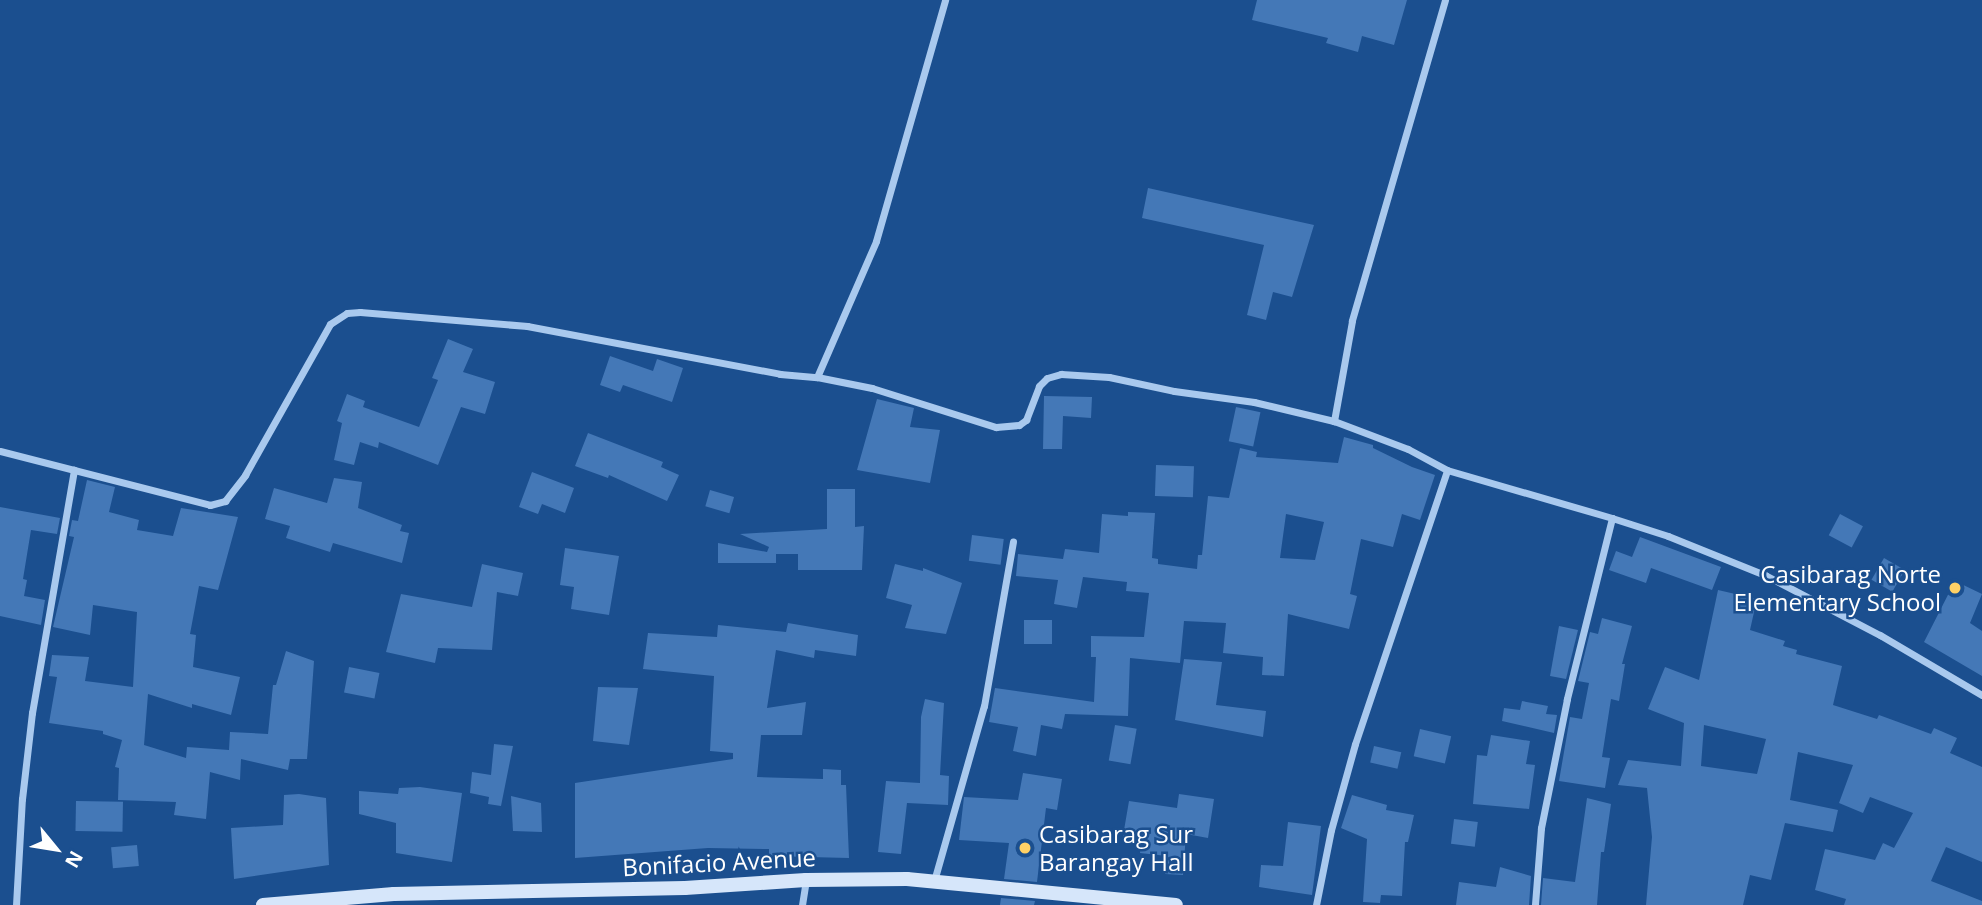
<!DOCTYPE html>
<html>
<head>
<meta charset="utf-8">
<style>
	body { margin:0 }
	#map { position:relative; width:1982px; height:905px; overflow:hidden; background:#1b4f8f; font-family:"Open Sans",sans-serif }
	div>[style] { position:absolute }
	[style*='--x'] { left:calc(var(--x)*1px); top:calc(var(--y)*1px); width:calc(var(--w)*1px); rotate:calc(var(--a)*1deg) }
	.building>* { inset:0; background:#4478b7; transform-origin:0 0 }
	.street>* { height:7px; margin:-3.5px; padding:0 3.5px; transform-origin:3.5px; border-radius:3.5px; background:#a9c9ee }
	.secondary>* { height:14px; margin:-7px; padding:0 7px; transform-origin:7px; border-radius:7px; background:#d6e6fa }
	.dots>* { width:19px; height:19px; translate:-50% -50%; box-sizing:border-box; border:4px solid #1b4f8f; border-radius:50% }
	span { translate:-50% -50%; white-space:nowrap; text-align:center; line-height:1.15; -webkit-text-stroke:5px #1b4f8f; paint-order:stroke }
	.poi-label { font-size:24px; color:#fff }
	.right { translate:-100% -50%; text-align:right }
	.left { translate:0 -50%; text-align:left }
	.street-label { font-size:24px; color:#fff }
	.north { position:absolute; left:21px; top:814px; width:70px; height:70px; -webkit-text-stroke:5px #1b4f8f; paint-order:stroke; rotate:120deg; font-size:19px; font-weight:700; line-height:28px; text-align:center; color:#fff }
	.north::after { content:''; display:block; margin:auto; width:24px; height:32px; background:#fff; clip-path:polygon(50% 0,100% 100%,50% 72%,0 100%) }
</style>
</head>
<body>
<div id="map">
	<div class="building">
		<i style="clip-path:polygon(1257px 0,1407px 0,1394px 45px,1362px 36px,1358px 52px,1326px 43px,1328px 38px,1252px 20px)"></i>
		<i style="clip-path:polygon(1148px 188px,1314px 225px,1292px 297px,1273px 292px,1266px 320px,1247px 315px,1264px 245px,1142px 218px)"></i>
		<i style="clip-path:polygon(448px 339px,473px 349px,463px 372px,495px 382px,485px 414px,461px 407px,438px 465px,379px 442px,378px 448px,360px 442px,354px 465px,334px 460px,342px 423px,337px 421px,347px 394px,365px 401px,363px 407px,419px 427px,438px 380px,432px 378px)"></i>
		<i style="clip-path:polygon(610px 356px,653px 371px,657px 359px,683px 368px,672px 402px,623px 385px,620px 392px,600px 385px)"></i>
		<i style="clip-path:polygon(1044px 396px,1092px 397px,1091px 418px,1063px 416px,1062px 449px,1043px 449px)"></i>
		<i style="clip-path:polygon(877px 399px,914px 408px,910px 427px,940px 430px,930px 483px,857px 470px)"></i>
		<i style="left:1236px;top:407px;width:25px;height:35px;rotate:12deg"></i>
		<i style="clip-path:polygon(588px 433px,663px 462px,661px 467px,679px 475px,667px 501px,609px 475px,608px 478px,575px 466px)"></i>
		<i style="clip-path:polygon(evenodd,1344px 437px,1373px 445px,1373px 448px,1412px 467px,1435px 475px,1420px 520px,1402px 514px,1393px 547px,1361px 539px,1350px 594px,1357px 596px,1349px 629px,1288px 614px,1284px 676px,1262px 675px,1263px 657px,1223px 653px,1226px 623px,1184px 621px,1180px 663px,1130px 658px,1128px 716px,1065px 714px,1062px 729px,1041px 725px,1036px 756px,1013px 751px,1018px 727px,989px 722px,995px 688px,1094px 702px,1096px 657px,1091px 657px,1091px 636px,1144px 637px,1149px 593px,1126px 591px,1127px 582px,1083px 577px,1077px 608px,1054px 604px,1058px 580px,1016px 576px,1018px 554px,1063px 559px,1065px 549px,1099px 553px,1102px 514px,1128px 516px,1128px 512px,1155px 513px,1152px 558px,1158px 559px,1158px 564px,1197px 569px,1198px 555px,1202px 555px,1208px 496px,1229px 498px,1240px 448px,1257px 452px,1256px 457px,1338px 463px,1344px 437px,1286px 514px,1324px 522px,1315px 560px,1280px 558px,1286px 514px)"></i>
		<i style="left:1156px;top:465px;width:38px;height:31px;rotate:2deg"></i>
		<i style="clip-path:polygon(532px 472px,574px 488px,565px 513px,542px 504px,538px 514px,519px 507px)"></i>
		<i style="clip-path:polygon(334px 478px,362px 482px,358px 508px,402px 525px,400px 531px,409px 533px,402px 563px,333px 543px,330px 552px,286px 538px,290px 526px,265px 519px,274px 488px,327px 503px)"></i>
		<i style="clip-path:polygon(87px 480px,115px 487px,109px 512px,139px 520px,137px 530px,173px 536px,181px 508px,238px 517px,218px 590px,199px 586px,190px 634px,196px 635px,193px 667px,240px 677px,231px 715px,192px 704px,192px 708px,148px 694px,144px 745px,186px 758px,187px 747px,229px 750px,230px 732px,268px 734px,273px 685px,276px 685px,286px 651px,314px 661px,307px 759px,290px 759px,288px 770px,241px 759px,240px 780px,210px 772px,206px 819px,174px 815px,176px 802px,118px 800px,119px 768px,115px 767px,122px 740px,103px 734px,103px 731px,49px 723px,57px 677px,49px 676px,52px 655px,89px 657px,85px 681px,133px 687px,137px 612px,93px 605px,90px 635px,53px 627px,74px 537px,69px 536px,72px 520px,78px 521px)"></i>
		<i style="clip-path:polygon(827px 489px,855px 489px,855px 527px,864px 526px,862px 570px,798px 570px,798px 554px,776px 554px,776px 563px,718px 563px,718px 543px,767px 552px,769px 547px,740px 534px,827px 529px)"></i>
		<i style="left:710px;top:490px;width:25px;height:17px;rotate:16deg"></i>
		<i style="clip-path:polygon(0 507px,60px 518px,57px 534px,31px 530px,23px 579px,27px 580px,24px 596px,45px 600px,41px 625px,0 616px)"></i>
		<i style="left:1840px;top:514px;width:26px;height:24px;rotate:28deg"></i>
		<i style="left:972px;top:535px;width:32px;height:26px;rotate:7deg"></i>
		<i style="clip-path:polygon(1640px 537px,1721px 567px,1712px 590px,1651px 568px,1646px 583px,1609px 570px,1616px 551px,1632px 557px)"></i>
		<i style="clip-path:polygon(565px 548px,619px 556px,609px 615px,571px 609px,574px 587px,560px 585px)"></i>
		<i style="left:1884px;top:558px;width:24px;height:25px;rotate:30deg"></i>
		<i style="clip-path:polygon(482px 564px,523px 573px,518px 596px,497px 592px,492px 650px,438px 648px,435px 663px,386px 652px,401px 594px,472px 607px)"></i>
		<i style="clip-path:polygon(895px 564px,923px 571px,923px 568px,962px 583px,946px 634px,905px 628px,912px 605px,886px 598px)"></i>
		<i style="clip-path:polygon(1955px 581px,1982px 594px,1970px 623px,1982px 631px,1982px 676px,1924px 642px)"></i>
		<i style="clip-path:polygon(evenodd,1718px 590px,1757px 599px,1750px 630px,1785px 641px,1783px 646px,1797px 650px,1796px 654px,1842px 666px,1833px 705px,1877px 719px,1879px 715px,1931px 734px,1934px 728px,1957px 738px,1950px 753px,1982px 767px,1982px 862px,1946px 847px,1931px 881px,1982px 901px,1982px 905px,1844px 905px,1846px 899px,1815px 890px,1825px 849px,1875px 860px,1883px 843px,1894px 848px,1913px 813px,1870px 797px,1863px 813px,1839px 803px,1853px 765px,1798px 752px,1790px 800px,1838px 810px,1833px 832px,1785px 823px,1771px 880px,1750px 875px,1743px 905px,1646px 905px,1652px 837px,1647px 788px,1618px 785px,1628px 760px,1681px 766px,1684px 723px,1648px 709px,1665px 667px,1699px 680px,1718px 590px,1704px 725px,1766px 739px,1757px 774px,1701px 766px,1704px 725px)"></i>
		<i style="clip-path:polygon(1602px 618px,1632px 626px,1622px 664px,1625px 664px,1619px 701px,1611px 699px,1602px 757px,1610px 758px,1605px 788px,1559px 781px,1570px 717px,1582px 719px,1589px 683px,1578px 681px,1590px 632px,1598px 634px)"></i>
		<i style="left:1024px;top:620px;width:28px;height:24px"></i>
		<i style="clip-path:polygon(788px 623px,858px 635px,856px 656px,815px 650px,814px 658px,776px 650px,767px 708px,806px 702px,802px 735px,761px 735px,757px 777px,823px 779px,823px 769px,841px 770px,841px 785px,846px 785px,849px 858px,769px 856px,769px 849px,708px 848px,575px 858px,575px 783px,733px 759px,733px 753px,710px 751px,714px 676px,643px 669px,648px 633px,717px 637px,718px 625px,786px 632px)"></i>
		<i style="clip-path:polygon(1559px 626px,1578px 630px,1566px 679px,1550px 676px)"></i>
		<i style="clip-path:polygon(1184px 659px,1222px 662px,1216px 705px,1266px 711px,1263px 737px,1175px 720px)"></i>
		<i style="left:349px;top:667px;width:31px;height:26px;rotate:11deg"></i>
		<i style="clip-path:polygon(598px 687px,638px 688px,629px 745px,593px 741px)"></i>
		<i style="clip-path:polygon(925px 699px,944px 703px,940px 775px,949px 776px,948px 805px,907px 803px,901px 854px,878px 852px,886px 781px,920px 783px,921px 717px)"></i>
		<i style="clip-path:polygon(1522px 701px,1548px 706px,1546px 714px,1557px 715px,1554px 733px,1502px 721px,1504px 708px,1520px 710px)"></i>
		<i style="left:1115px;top:725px;width:22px;height:36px;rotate:10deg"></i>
		<i style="left:1420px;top:729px;width:32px;height:28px;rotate:13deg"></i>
		<i style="clip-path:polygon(1491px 735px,1530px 741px,1526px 764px,1535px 765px,1529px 809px,1473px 804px,1477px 755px,1487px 756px)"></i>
		<i style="clip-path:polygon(494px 744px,513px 746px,501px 806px,488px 804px,489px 797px,470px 793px,472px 772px,491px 775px)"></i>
		<i style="left:1374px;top:746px;width:28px;height:17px;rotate:13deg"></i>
		<i style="clip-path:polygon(1023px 773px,1062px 779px,1057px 810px,1046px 808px,1037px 882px,1004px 879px,1009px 843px,959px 840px,964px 797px,1018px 800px)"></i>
		<i style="clip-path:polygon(420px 787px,462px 793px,452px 862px,396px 853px,396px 823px,359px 814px,359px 791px,398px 794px,399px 788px)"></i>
		<i style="clip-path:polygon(299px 794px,326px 798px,329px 865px,234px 879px,231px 828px,283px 825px,284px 795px)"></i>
		<i style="clip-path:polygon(1179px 794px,1214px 799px,1208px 838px,1186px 834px,1183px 875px,1165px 874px,1167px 856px,1140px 853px,1142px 839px,1123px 836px,1129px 801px,1177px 808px)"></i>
		<i style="clip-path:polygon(1352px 795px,1387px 805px,1386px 810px,1414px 815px,1408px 842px,1405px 842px,1402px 896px,1381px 895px,1380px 903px,1363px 902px,1367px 839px,1341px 828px)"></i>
		<i style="clip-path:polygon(511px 796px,541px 803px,542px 832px,513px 831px)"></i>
		<i style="clip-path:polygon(1587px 798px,1611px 804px,1604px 852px,1601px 852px,1597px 905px,1541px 905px,1543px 878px,1575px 882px)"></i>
		<i style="left:76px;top:801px;width:47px;height:30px;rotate:1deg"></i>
		<i style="left:1454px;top:819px;width:24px;height:25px;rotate:7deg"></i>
		<i style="clip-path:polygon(1288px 822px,1321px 826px,1312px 895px,1259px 887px,1261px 865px,1283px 866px)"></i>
		<i style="left:137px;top:845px;width:21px;height:26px;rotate:85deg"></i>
		<i style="clip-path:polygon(1500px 867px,1531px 876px,1529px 905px,1456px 905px,1459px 882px,1496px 887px)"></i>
		<i style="clip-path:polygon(1001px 898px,1035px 901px,1034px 905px,1000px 905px)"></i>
	</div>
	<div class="street">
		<i style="--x:1445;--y:0;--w:334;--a:106.2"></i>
		<i style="--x:1352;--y:321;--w:102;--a:100.2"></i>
		<i style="--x:1334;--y:421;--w:79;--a:20.7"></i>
		<i style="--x:1408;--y:449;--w:44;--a:28.3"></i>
		<i style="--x:1447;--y:470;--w:172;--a:16.2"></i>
		<i style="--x:1612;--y:518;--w:187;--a:104"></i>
		<i style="--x:1567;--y:699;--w:132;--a:101.4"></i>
		<i style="--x:1541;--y:828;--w:77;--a:94.5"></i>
		<i style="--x:817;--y:377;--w:148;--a:-66.5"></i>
		<i style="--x:876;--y:241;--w:251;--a:-74"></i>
		<i style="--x:0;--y:451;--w:217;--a:14.4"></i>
		<i style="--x:210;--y:505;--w:16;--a:-15"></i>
		<i style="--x:225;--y:501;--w:33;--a:-52"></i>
		<i style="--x:245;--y:475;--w:173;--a:-60.6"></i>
		<i style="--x:330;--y:324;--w:20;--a:-33"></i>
		<i style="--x:347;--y:313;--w:13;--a:-4"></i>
		<i style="--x:360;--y:312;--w:168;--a:4.8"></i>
		<i style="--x:527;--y:326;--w:258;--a:10.7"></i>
		<i style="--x:780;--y:374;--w:37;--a:5"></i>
		<i style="--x:817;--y:377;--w:56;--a:11.3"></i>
		<i style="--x:872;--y:388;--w:130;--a:17.5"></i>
		<i style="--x:996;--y:427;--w:23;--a:-5"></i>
		<i style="--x:1019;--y:425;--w:9;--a:-36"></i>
		<i style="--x:1026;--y:420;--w:36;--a:-69"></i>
		<i style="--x:1039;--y:386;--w:11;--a:-45"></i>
		<i style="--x:1047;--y:378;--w:15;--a:-16"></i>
		<i style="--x:1061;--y:374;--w:48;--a:3.6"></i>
		<i style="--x:1109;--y:377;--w:66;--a:12.2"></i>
		<i style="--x:1174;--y:391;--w:81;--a:7.8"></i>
		<i style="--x:1254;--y:402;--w:82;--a:13.4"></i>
		<i style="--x:1612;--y:518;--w:59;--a:17.8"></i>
		<i style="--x:1668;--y:536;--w:105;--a:21.9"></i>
		<i style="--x:1765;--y:575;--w:130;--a:27.6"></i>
		<i style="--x:1880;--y:635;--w:118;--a:30.5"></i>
		<i style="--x:934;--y:881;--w:182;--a:-74.1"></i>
		<i style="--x:984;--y:706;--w:167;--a:-80"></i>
		<i style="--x:16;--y:905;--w:106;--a:-86.8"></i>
		<i style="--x:22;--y:799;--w:87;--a:-83.4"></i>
		<i style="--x:32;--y:713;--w:247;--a:-80.2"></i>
		<i style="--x:802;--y:905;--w:25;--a:-81"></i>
		<i style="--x:1316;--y:905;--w:76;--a:-78.7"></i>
		<i style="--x:1331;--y:830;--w:89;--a:-74.4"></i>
		<i style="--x:1355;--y:744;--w:289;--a:-71.4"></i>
	</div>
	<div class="secondary">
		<i style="--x:263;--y:905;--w:131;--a:-4.8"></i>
		<i style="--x:394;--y:894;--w:291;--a:-1.2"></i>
		<i style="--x:685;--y:888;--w:121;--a:-3.8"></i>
		<i style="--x:806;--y:880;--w:101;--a:-0.6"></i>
		<i style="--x:907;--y:879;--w:270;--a:5.5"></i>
	</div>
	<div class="dots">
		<i style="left:1955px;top:588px;background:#ffd166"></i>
		<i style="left:1025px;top:848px;background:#ffd166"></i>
	</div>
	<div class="poi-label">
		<span class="right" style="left:1941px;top:588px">Casibarag Norte<br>Elementary School</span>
		<span class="left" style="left:1039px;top:848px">Casibarag Sur<br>Barangay Hall</span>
	</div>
	<div class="street-label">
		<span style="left:719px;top:862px;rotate:-3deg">Bonifacio Avenue</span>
	</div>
	<div class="north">N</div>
</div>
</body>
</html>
